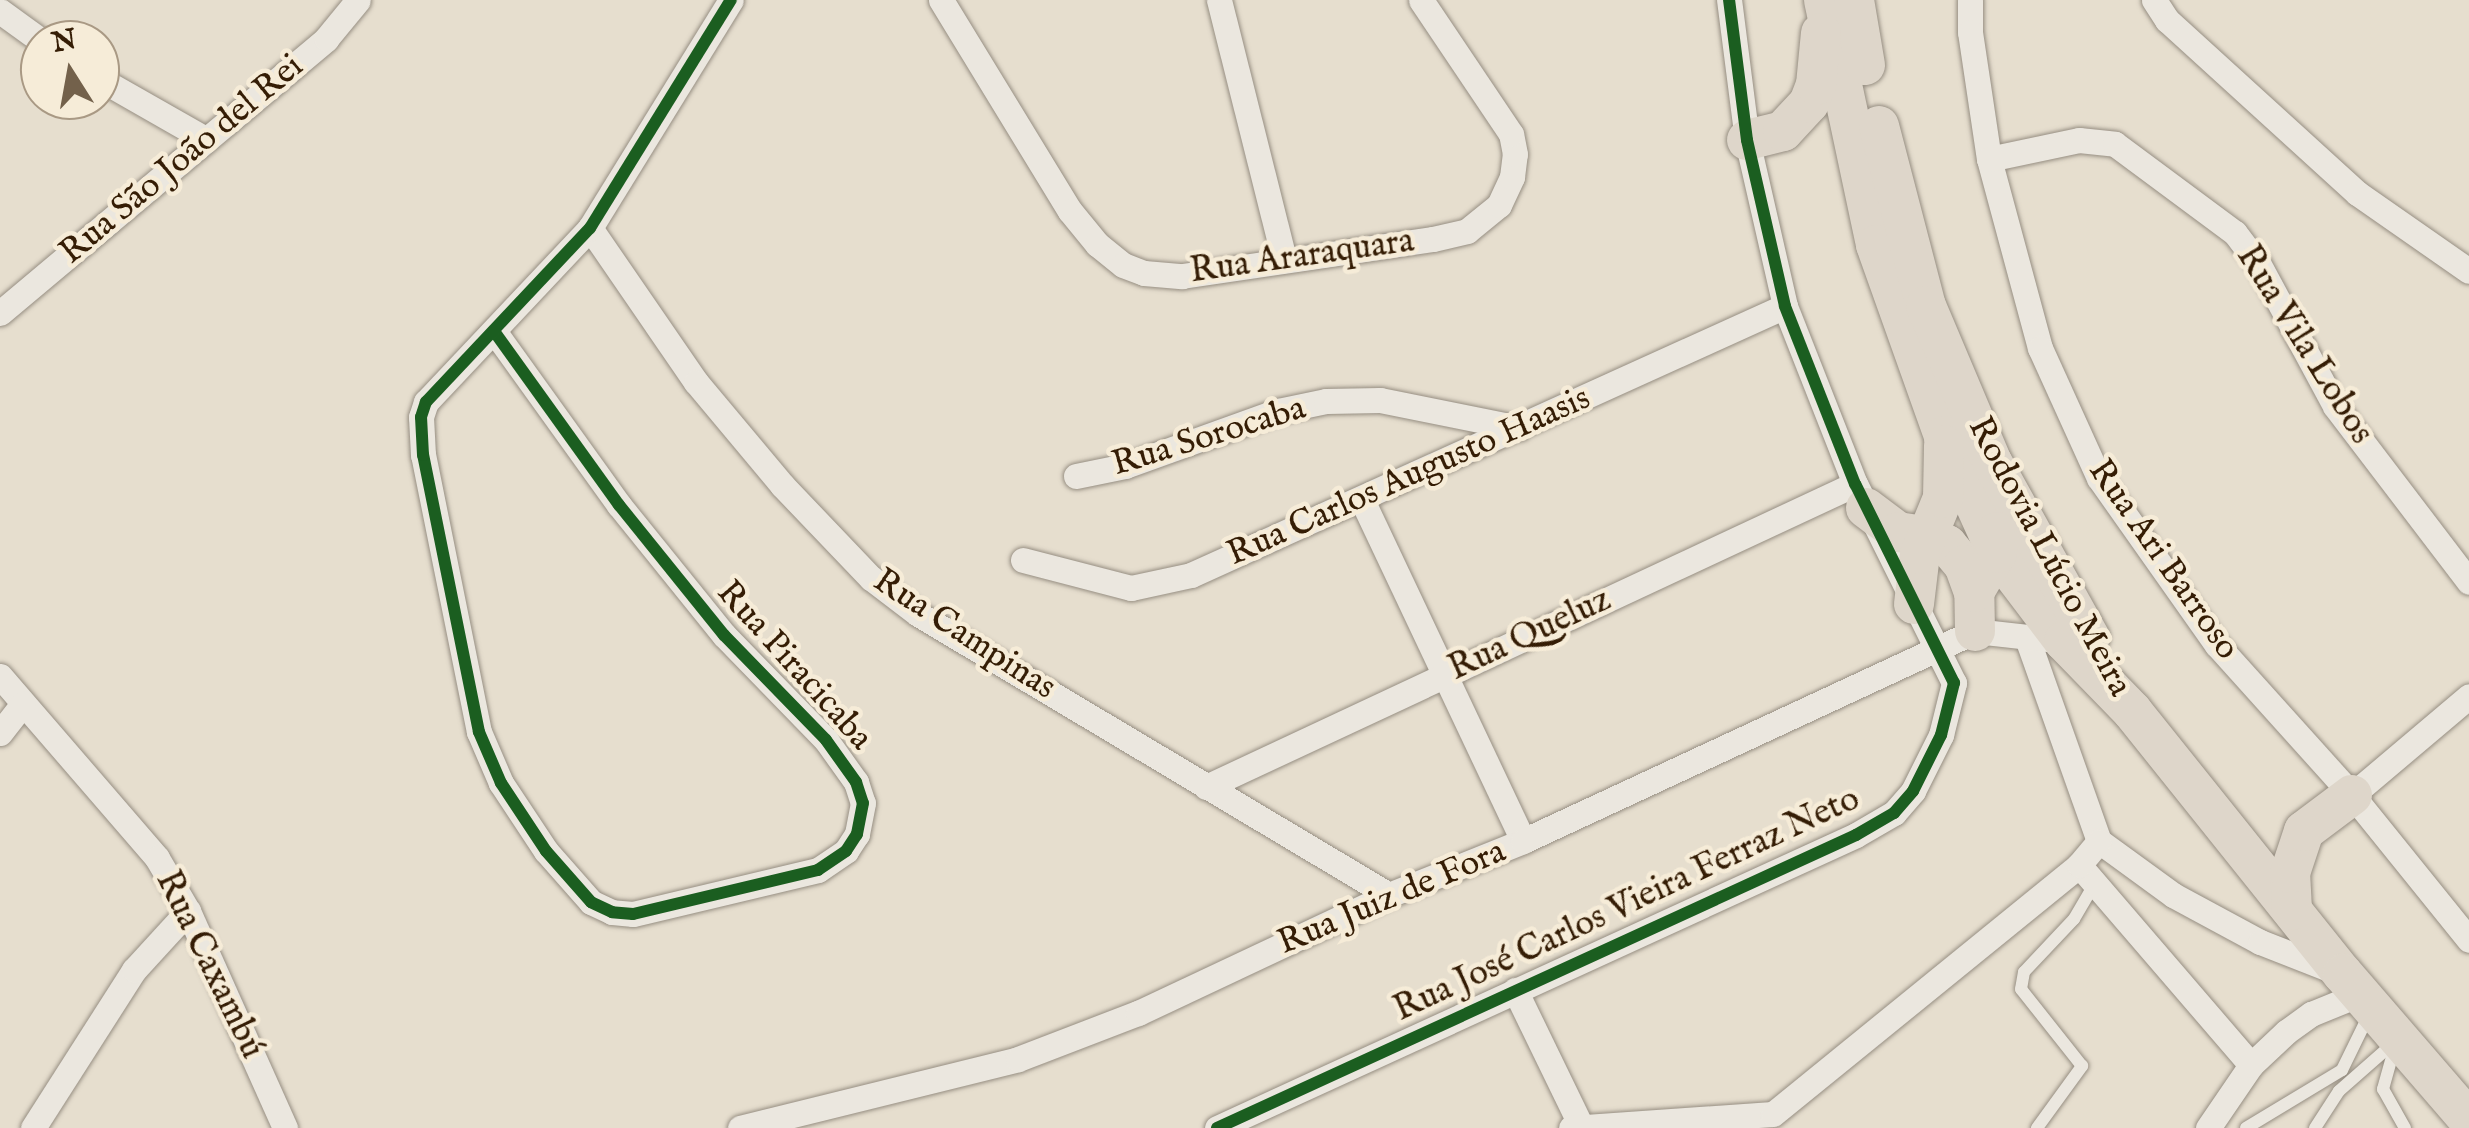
<!DOCTYPE html>
<html>
<head>
<meta charset="utf-8">
<style>
	body { margin:0 }
	#map { position:relative; width:2469px; height:1128px; overflow:hidden; background:#e6dece; font-family:"IM FELL English",serif }
	div>[style] { position:absolute }
	[style*='--x'] { left:calc(var(--x)*1px); top:calc(var(--y)*1px); width:calc(var(--w)*1px); rotate:calc(var(--a)*1deg) }
	.roads { filter:drop-shadow(0 0 2px #968e82) drop-shadow(0 0 2px #968e82) }
	.service>* { height:12px; margin:-6px; padding:0 6px; transform-origin:6px; border-radius:6px; background:#ebe7df }
	.minor>* { height:25px; margin:-12.5px; padding:0 12.5px; transform-origin:12.5px; border-radius:12.5px; background:#ebe7df }
	.primary>* { height:40px; margin:-20px; padding:0 20px; transform-origin:20px; border-radius:20px; background:#ded6ca }
	.cycleway>* { height:12px; margin:-6px; padding:0 6px; transform-origin:6px; border-radius:6px; background:#1b5e20 }
	span { translate:-50% -50%; white-space:nowrap; text-align:center; line-height:1.15; -webkit-text-stroke:9px #f6ecd8; paint-order:stroke }
	.street-label { font-size:35px; color:#351d05 }
	.north { position:absolute; left:20px; top:20px; width:100px; height:100px; box-sizing:border-box; background:#f6ecd8; border:2px solid #a99984; border-radius:50%; rotate:349deg; font-size:28px; font-weight:700; line-height:40px; text-align:center; color:#351d05 }
	.north::after { content:''; display:block; margin:auto; width:35px; height:45px; background:#73614b; clip-path:polygon(50% 0,100% 100%,50% 72%,0 100%) }
</style>
</head>
<body>
<div id="map">
	<div class="roads">
		<div class="service">
			<i style="--x:2395;--y:1046;--w:45;--a:105.6"></i>
			<i style="--x:2383;--y:1089;--w:45;--a:60.6"></i>
			<i style="--x:2037;--y:1128;--w:77;--a:-54"></i>
			<i style="--x:2082;--y:1066;--w:98;--a:-128.4"></i>
			<i style="--x:2021;--y:989;--w:17;--a:-80"></i>
			<i style="--x:2024;--y:972;--w:73;--a:-46.7"></i>
			<i style="--x:2074;--y:919;--w:42;--a:-59.7"></i>
			<i style="--x:2246;--y:1128;--w:112;--a:-31.1"></i>
			<i style="--x:2342;--y:1070;--w:61;--a:-63.9"></i>
			<i style="--x:2315;--y:1128;--w:44;--a:-57"></i>
			<i style="--x:2339;--y:1091;--w:76;--a:-41.3"></i>
		</div>
		<div class="minor">
			<i style="--x:941;--y:0;--w:247;--a:58.6"></i>
			<i style="--x:1070;--y:211;--w:43;--a:50.7"></i>
			<i style="--x:1097;--y:244;--w:33;--a:39"></i>
			<i style="--x:1123;--y:265;--w:22;--a:21"></i>
			<i style="--x:1144;--y:273;--w:38;--a:5"></i>
			<i style="--x:1182;--y:276;--w:254;--a:-8.4"></i>
			<i style="--x:1433;--y:239;--w:35;--a:-13"></i>
			<i style="--x:1467;--y:231;--w:41;--a:-39.1"></i>
			<i style="--x:1499;--y:205;--w:31;--a:-65"></i>
			<i style="--x:1512;--y:177;--w:23;--a:-83"></i>
			<i style="--x:1515;--y:154;--w:20;--a:-101"></i>
			<i style="--x:1511;--y:134;--w:161;--a:-123.9"></i>
			<i style="--x:1219;--y:0;--w:266;--a:75.9"></i>
			<i style="--x:1970;--y:0;--w:32;--a:90"></i>
			<i style="--x:1970;--y:32;--w:128;--a:81.5"></i>
			<i style="--x:1989;--y:159;--w:196;--a:74.9"></i>
			<i style="--x:2040;--y:348;--w:143;--a:65.6"></i>
			<i style="--x:2099;--y:478;--w:204;--a:54.8"></i>
			<i style="--x:2217;--y:645;--w:202;--a:48"></i>
			<i style="--x:2352;--y:795;--w:186;--a:51.1"></i>
			<i style="--x:2154;--y:0;--w:24;--a:57"></i>
			<i style="--x:2167;--y:20;--w:257;--a:42.3"></i>
			<i style="--x:2357;--y:193;--w:136;--a:34.9"></i>
			<i style="--x:0;--y:11;--w:49;--a:35.9"></i>
			<i style="--x:100;--y:79;--w:121;--a:29.7"></i>
			<i style="--x:1989;--y:159;--w:92;--a:-11.9"></i>
			<i style="--x:2079;--y:140;--w:36;--a:6"></i>
			<i style="--x:2115;--y:144;--w:149;--a:36.6"></i>
			<i style="--x:2235;--y:233;--w:38;--a:53"></i>
			<i style="--x:2258;--y:263;--w:162;--a:61.7"></i>
			<i style="--x:2335;--y:406;--w:221;--a:52.7"></i>
			<i style="--x:590;--y:228;--w:187;--a:55.5"></i>
			<i style="--x:696;--y:382;--w:134;--a:50.1"></i>
			<i style="--x:782;--y:485;--w:129;--a:46.3"></i>
			<i style="--x:871;--y:578;--w:59;--a:37.5"></i>
			<i style="--x:918;--y:614;--w:548;--a:30.82"></i>
			<i style="--x:0;--y:313;--w:426;--a:-40"></i>
			<i style="--x:326;--y:39;--w:50;--a:-50.6"></i>
			<i style="--x:494;--y:331;--w:214;--a:54.3"></i>
			<i style="--x:619;--y:505;--w:167;--a:51.1"></i>
			<i style="--x:724;--y:635;--w:146;--a:45.8"></i>
			<i style="--x:826;--y:740;--w:52;--a:54.5"></i>
			<i style="--x:856;--y:782;--w:22;--a:72"></i>
			<i style="--x:863;--y:803;--w:32;--a:101"></i>
			<i style="--x:857;--y:834;--w:20;--a:123"></i>
			<i style="--x:846;--y:851;--w:34;--a:146"></i>
			<i style="--x:818;--y:870;--w:190;--a:166.6"></i>
			<i style="--x:633;--y:914;--w:21;--a:-175"></i>
			<i style="--x:612;--y:912;--w:23;--a:-155"></i>
			<i style="--x:591;--y:902;--w:68;--a:-131.4"></i>
			<i style="--x:546;--y:851;--w:82;--a:-123.5"></i>
			<i style="--x:501;--y:783;--w:56;--a:-113.3"></i>
			<i style="--x:479;--y:732;--w:283;--a:-101.4"></i>
			<i style="--x:423;--y:455;--w:38;--a:-93"></i>
			<i style="--x:421;--y:417;--w:16;--a:-72"></i>
			<i style="--x:426;--y:402;--w:239;--a:-46.7"></i>
			<i style="--x:590;--y:228;--w:268;--a:-58.3"></i>
			<i style="--x:1076;--y:476;--w:50;--a:-11.5"></i>
			<i style="--x:1125;--y:466;--w:163;--a:-19.8"></i>
			<i style="--x:1278;--y:411;--w:49;--a:-11.8"></i>
			<i style="--x:1326;--y:401;--w:54;--a:-1.1"></i>
			<i style="--x:1380;--y:400;--w:142;--a:11.4"></i>
			<i style="--x:1362;--y:500;--w:377;--a:64.7"></i>
			<i style="--x:1023;--y:560;--w:112;--a:14.5"></i>
			<i style="--x:1131;--y:588;--w:61;--a:-12.2"></i>
			<i style="--x:1191;--y:575;--w:652;--a:-24.36"></i>
			<i style="--x:2027;--y:638;--w:215;--a:70.5"></i>
			<i style="--x:0;--y:676;--w:240;--a:49.2"></i>
			<i style="--x:157;--y:858;--w:61;--a:59.7"></i>
			<i style="--x:188;--y:911;--w:238;--a:65.9"></i>
			<i style="--x:0;--y:733;--w:37;--a:-52"></i>
			<i style="--x:1206;--y:787;--w:716;--a:-25.03"></i>
			<i style="--x:2352;--y:795;--w:153;--a:-40.2"></i>
			<i style="--x:2099;--y:841;--w:92;--a:36.1"></i>
			<i style="--x:2173;--y:895;--w:99;--a:28.4"></i>
			<i style="--x:2260;--y:942;--w:79;--a:21.4"></i>
			<i style="--x:2079;--y:865;--w:264;--a:49.3"></i>
			<i style="--x:1515;--y:990;--w:153;--a:64.1"></i>
			<i style="--x:33;--y:1128;--w:188;--a:-57.4"></i>
			<i style="--x:134;--y:970;--w:80;--a:-47.5"></i>
			<i style="--x:740;--y:1128;--w:286;--a:-13.9"></i>
			<i style="--x:1018;--y:1059;--w:129;--a:-21"></i>
			<i style="--x:1138;--y:1013;--w:277;--a:-25.2"></i>
			<i style="--x:1389;--y:895;--w:144;--a:-21.9"></i>
			<i style="--x:1523;--y:841;--w:498;--a:-24.9"></i>
			<i style="--x:1975;--y:631;--w:90;--a:6.4"></i>
			<i style="--x:1217;--y:1128;--w:703;--a:-24.63"></i>
			<i style="--x:1856;--y:835;--w:44;--a:-30.1"></i>
			<i style="--x:1894;--y:813;--w:29;--a:-49"></i>
			<i style="--x:1913;--y:791;--w:63;--a:-63.4"></i>
			<i style="--x:1941;--y:735;--w:54;--a:-76"></i>
			<i style="--x:1954;--y:683;--w:222;--a:-116.4"></i>
			<i style="--x:1855;--y:484;--w:191;--a:-111.5"></i>
			<i style="--x:1785;--y:306;--w:170;--a:-102.9"></i>
			<i style="--x:1747;--y:140;--w:141;--a:-97.3"></i>
			<i style="--x:1571;--y:1128;--w:202;--a:-4"></i>
			<i style="--x:1773;--y:1114;--w:395;--a:-39.1"></i>
			<i style="--x:2079;--y:865;--w:31;--a:-50"></i>
			<i style="--x:2208;--y:1128;--w:76;--a:-55.7"></i>
			<i style="--x:2251;--y:1065;--w:48;--a:-43.3"></i>
			<i style="--x:2286;--y:1032;--w:31;--a:-36"></i>
			<i style="--x:2311;--y:1014;--w:53;--a:-22.2"></i>
		</div>
		<div class="primary">
			<i style="--x:1824;--y:0;--w:250;--a:78"></i>
			<i style="--x:1876;--y:245;--w:203;--a:70.4"></i>
			<i style="--x:1944;--y:436;--w:128;--a:65.6"></i>
			<i style="--x:1997;--y:553;--w:111;--a:52.7"></i>
			<i style="--x:2064;--y:641;--w:98;--a:45.8"></i>
			<i style="--x:2132;--y:711;--w:337;--a:51.3"></i>
			<i style="--x:2343;--y:974;--w:193;--a:49.2"></i>
			<i style="--x:1854;--y:0;--w:66;--a:80.4"></i>
			<i style="--x:1879;--y:126;--w:186;--a:75.4"></i>
			<i style="--x:1926;--y:306;--w:169;--a:67.1"></i>
			<i style="--x:1992;--y:462;--w:201;--a:60.9"></i>
			<i style="--x:1747;--y:140;--w:37;--a:-14"></i>
			<i style="--x:1783;--y:131;--w:38;--a:-47"></i>
			<i style="--x:1809;--y:103;--w:19;--a:-69"></i>
			<i style="--x:1816;--y:85;--w:52;--a:-84.5"></i>
			<i style="--x:1866;--y:508;--w:40;--a:37"></i>
			<i style="--x:1898;--y:532;--w:32;--a:9"></i>
			<i style="--x:1930;--y:537;--w:19;--a:25"></i>
			<i style="--x:1947;--y:545;--w:26;--a:50"></i>
			<i style="--x:1964;--y:565;--w:29;--a:70"></i>
			<i style="--x:1914;--y:604;--w:50;--a:-83.2"></i>
			<i style="--x:1920;--y:554;--w:61;--a:-67.7"></i>
			<i style="--x:1943;--y:498;--w:53;--a:-88.9"></i>
			<i style="--x:1975;--y:631;--w:39;--a:-91"></i>
			<i style="--x:1974;--y:592;--w:45;--a:-59.5"></i>
			<i style="--x:1997;--y:553;--w:21;--a:-90"></i>
			<i style="--x:2292;--y:910;--w:37;--a:-93"></i>
			<i style="--x:2290;--y:873;--w:44;--a:-71.6"></i>
			<i style="--x:2304;--y:831;--w:60;--a:-36.9"></i>
		</div>
	</div>
	<div class="cycleway">
		<i style="--x:494;--y:331;--w:214;--a:54.3"></i>
		<i style="--x:619;--y:505;--w:167;--a:51.1"></i>
		<i style="--x:724;--y:635;--w:146;--a:45.8"></i>
		<i style="--x:826;--y:740;--w:52;--a:54.5"></i>
		<i style="--x:856;--y:782;--w:22;--a:72"></i>
		<i style="--x:863;--y:803;--w:32;--a:101"></i>
		<i style="--x:857;--y:834;--w:20;--a:123"></i>
		<i style="--x:846;--y:851;--w:34;--a:146"></i>
		<i style="--x:818;--y:870;--w:190;--a:166.6"></i>
		<i style="--x:633;--y:914;--w:21;--a:-175"></i>
		<i style="--x:612;--y:912;--w:23;--a:-155"></i>
		<i style="--x:591;--y:902;--w:68;--a:-131.4"></i>
		<i style="--x:546;--y:851;--w:82;--a:-123.5"></i>
		<i style="--x:501;--y:783;--w:56;--a:-113.3"></i>
		<i style="--x:479;--y:732;--w:283;--a:-101.4"></i>
		<i style="--x:423;--y:455;--w:38;--a:-93"></i>
		<i style="--x:421;--y:417;--w:16;--a:-72"></i>
		<i style="--x:426;--y:402;--w:239;--a:-46.7"></i>
		<i style="--x:590;--y:228;--w:268;--a:-58.3"></i>
		<i style="--x:1217;--y:1128;--w:703;--a:-24.63"></i>
		<i style="--x:1856;--y:835;--w:44;--a:-30.1"></i>
		<i style="--x:1894;--y:813;--w:29;--a:-49"></i>
		<i style="--x:1913;--y:791;--w:63;--a:-63.4"></i>
		<i style="--x:1941;--y:735;--w:54;--a:-76"></i>
		<i style="--x:1954;--y:683;--w:222;--a:-116.4"></i>
		<i style="--x:1855;--y:484;--w:191;--a:-111.5"></i>
		<i style="--x:1785;--y:306;--w:170;--a:-102.9"></i>
		<i style="--x:1747;--y:140;--w:141;--a:-97.3"></i>
	</div>
	<div class="street-label">
		<span style="left:182px;top:160px;rotate:-40deg">Rua São João del Rei</span>
		<span style="left:1302px;top:257px;rotate:-8deg">Rua Araraquara</span>
		<span style="left:2304px;top:345px;rotate:58deg">Rua Vila Lobos</span>
		<span style="left:1209px;top:437px;rotate:-17deg">Rua Sorocaba</span>
		<span style="left:1409px;top:477px;rotate:-24deg">Rua Carlos Augusto Haasis</span>
		<span style="left:2049px;top:557px;rotate:62deg">Rodovia Lúcio Meira</span>
		<span style="left:2163px;top:560px;rotate:55deg">Rua Ari Barroso</span>
		<span style="left:964px;top:635px;rotate:33deg">Rua Campinas</span>
		<span style="left:1530px;top:635px;rotate:-25deg">Rua Queluz</span>
		<span style="left:794px;top:666px;rotate:48deg">Rua Piracicaba</span>
		<span style="left:1392px;top:898px;rotate:-23deg">Rua Juiz de Fora</span>
		<span style="left:1627px;top:905px;rotate:-25deg">Rua José Carlos Vieira Ferraz Neto</span>
		<span style="left:209px;top:965px;rotate:64deg">Rua Caxambú</span>
	</div>
	<div class="north">N</div>
</div>
</body>
</html>
